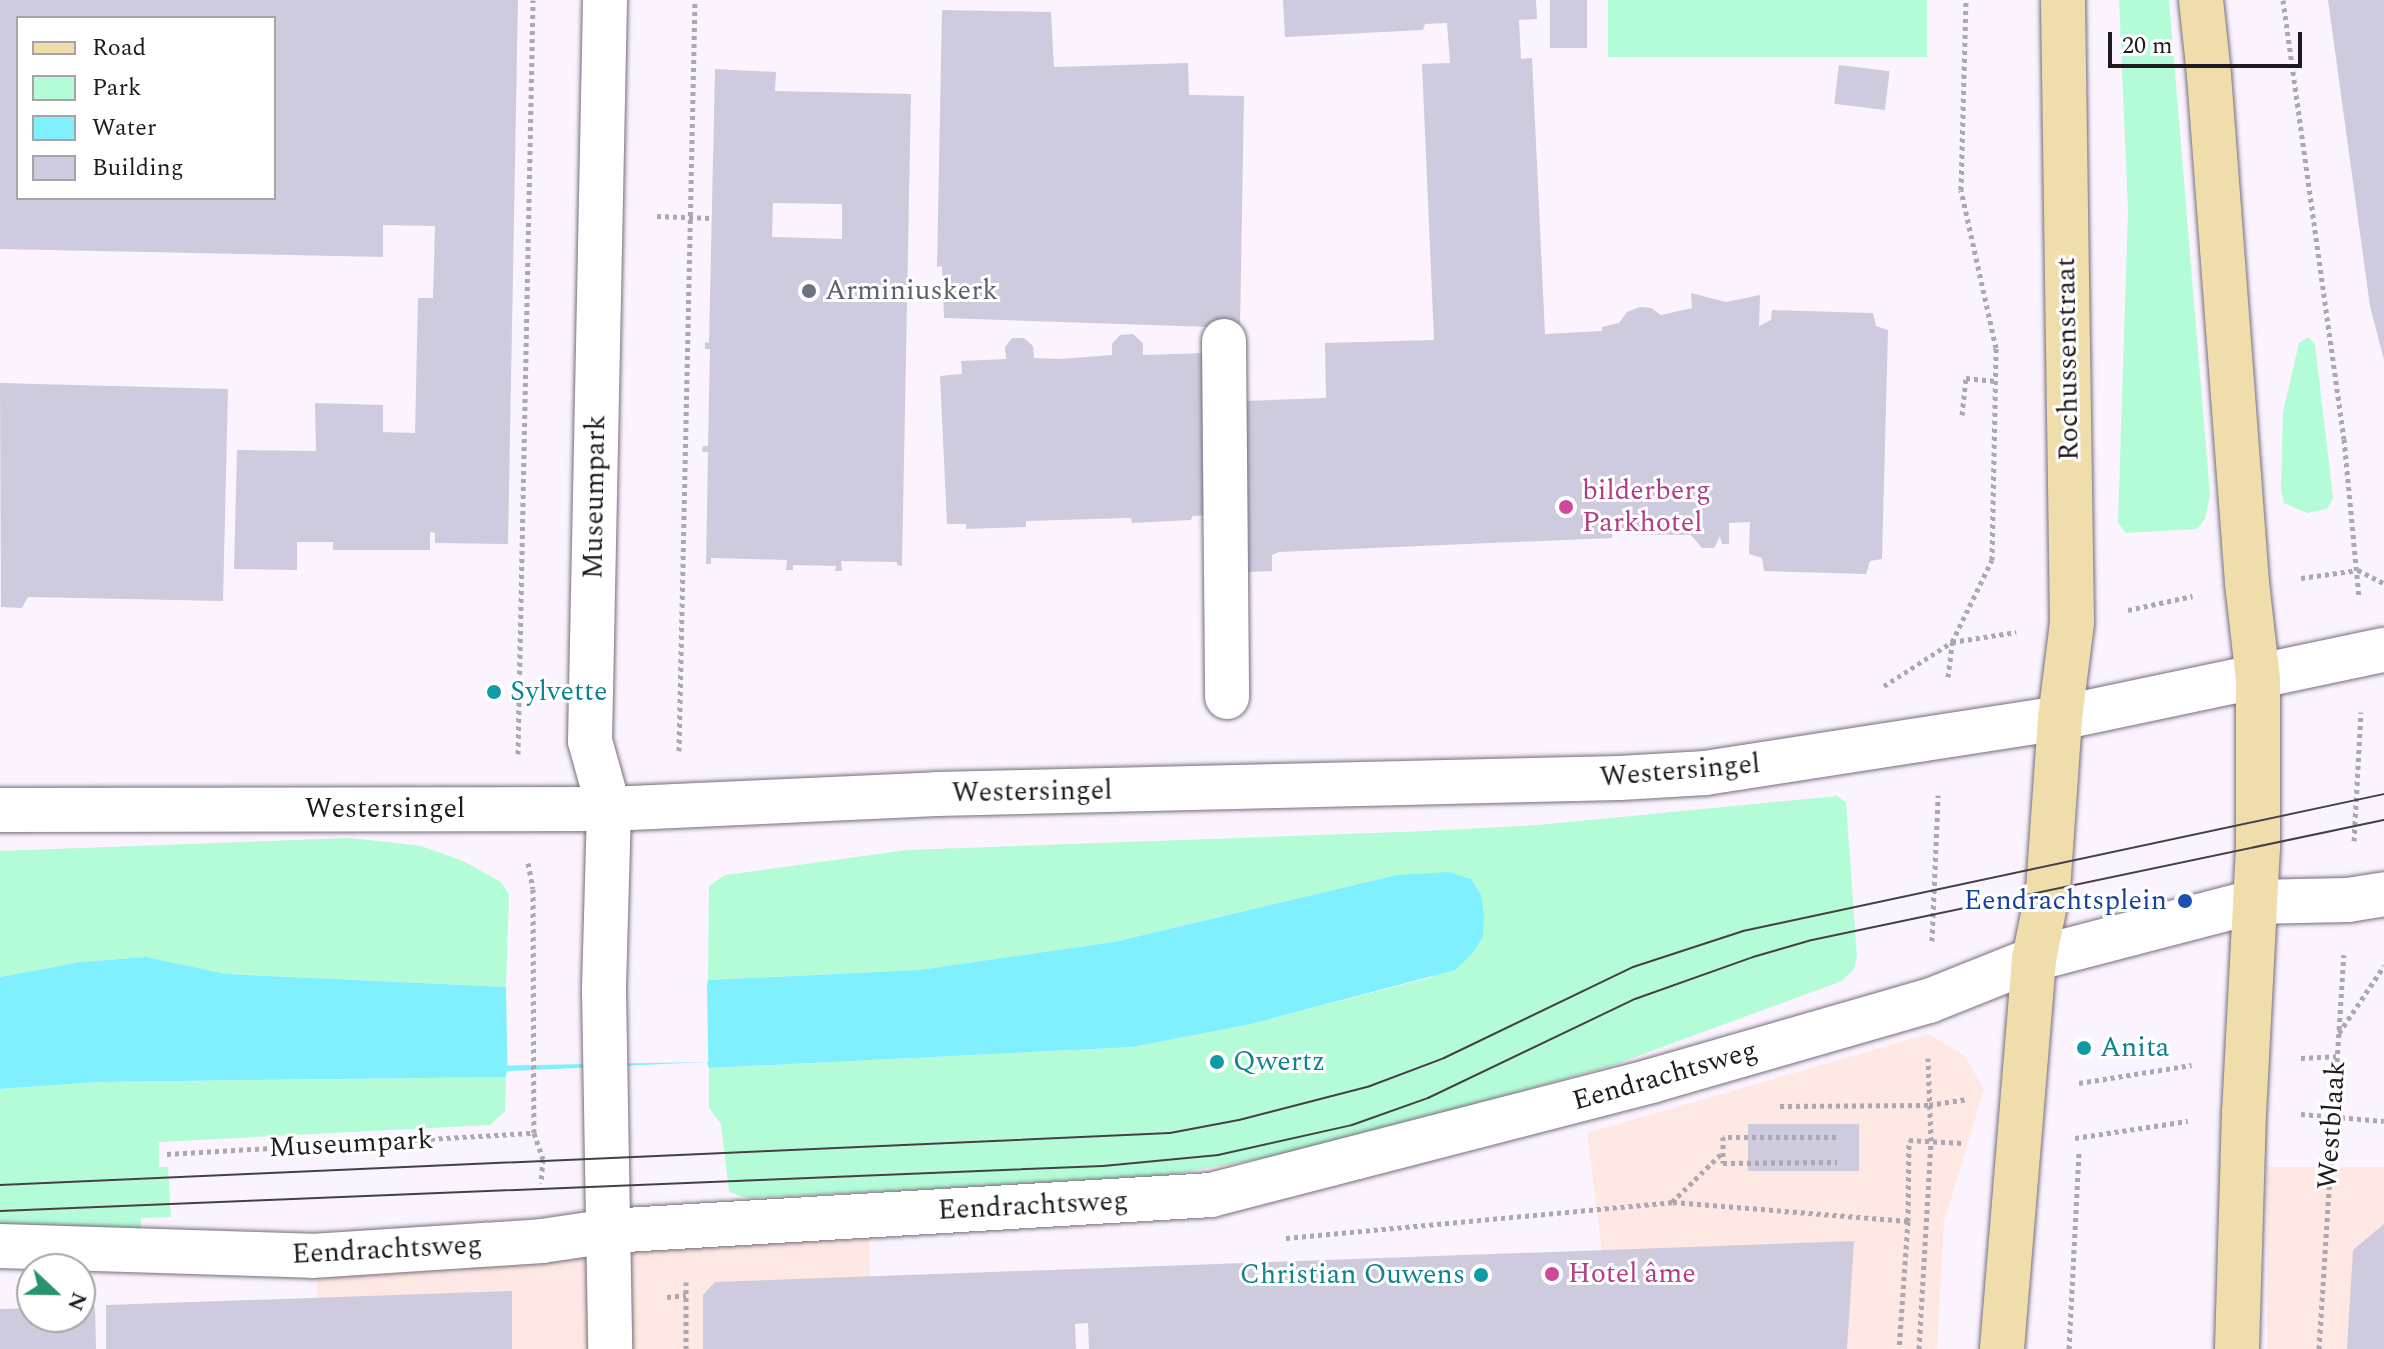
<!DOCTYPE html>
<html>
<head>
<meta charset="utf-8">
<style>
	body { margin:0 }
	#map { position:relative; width:2384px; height:1349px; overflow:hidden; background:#fbf4ff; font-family:Spectral,serif }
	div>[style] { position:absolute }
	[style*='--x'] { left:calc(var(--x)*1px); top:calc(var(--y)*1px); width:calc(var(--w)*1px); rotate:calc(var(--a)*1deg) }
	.commercial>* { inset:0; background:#fde8e4; transform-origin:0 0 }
	.green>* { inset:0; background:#b4fcd8; transform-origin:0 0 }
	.water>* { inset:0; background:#80effe }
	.pier>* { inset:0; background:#fbf4ff; transform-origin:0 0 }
	.building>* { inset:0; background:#cdcbdd; transform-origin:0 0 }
	.path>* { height:5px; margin-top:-2.5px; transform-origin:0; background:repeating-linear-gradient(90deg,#aca7b0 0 4px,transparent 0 8px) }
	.roads { filter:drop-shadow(0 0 2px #776d7c) drop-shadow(0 0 2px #776d7c) }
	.minor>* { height:44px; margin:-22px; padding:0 22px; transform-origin:22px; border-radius:22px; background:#fff }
	.major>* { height:44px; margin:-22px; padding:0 22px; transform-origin:22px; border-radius:22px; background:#f0ddac }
	.tram>* { height:2px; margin:-1px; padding:0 1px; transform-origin:1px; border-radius:1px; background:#444046 }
	.dots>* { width:22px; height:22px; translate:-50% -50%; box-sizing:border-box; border:4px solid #fff; border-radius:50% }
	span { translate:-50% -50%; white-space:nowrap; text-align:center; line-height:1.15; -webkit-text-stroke:6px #fff; paint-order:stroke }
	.worship-label { font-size:28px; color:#5b616d }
	.left { translate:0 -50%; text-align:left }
	.street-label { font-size:28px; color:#1f1b21 }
	.hotel-label { font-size:28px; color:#b23c85 }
	.culture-label { font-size:28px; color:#0d838f }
	.right { translate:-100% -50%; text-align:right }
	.transit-label { font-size:28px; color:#164399 }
	.legend { position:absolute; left:16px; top:16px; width:260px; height:184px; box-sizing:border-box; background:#fff; border:2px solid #a5a4a6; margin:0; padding:10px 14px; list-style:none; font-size:24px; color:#1f1b21 }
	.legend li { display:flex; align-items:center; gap:16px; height:40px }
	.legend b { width:40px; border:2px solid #a5a4a6 }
	.north { position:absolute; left:16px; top:1253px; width:80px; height:80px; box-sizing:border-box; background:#fff; border:2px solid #a5a4a6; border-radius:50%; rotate:112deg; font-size:22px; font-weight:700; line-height:32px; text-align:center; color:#1f1b21 }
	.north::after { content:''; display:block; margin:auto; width:28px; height:36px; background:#2b926f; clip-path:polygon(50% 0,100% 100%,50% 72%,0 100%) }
	.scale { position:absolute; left:2108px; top:32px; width:194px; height:36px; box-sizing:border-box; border:4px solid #1f1b21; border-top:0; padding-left:10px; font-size:24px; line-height:28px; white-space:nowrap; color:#1f1b21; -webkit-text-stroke:6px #fff; paint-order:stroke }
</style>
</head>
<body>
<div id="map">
	<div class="commercial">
		<i style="clip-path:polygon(1928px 1034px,1964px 1055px,1984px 1089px,1944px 1222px,1937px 1349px,1605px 1349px,1602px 1250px,1587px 1133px)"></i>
		<i style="left:2267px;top:1167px;width:117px;height:182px"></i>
		<i style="clip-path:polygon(869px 1234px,872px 1349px,318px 1349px,317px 1273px,680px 1243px)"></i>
	</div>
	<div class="green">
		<i style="left:1608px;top:0;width:319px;height:57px"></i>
		<i style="clip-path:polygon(2119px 0,2169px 0,2210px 495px,2205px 519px,2197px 529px,2126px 533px,2118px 523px,2128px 210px)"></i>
		<i style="clip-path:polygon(2308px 337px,2315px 344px,2333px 498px,2327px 509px,2307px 513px,2284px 503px,2281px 490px,2283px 412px,2299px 343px)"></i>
		<i style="clip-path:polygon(1837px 796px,1846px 802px,1857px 956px,1854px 969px,1842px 981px,1611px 1066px,1310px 1150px,1139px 1180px,746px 1198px,729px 1192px,721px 1124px,709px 1108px,709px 1068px,1133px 1047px,1251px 1024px,1432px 977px,1397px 875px,1114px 942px,919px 970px,708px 980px,709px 886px,725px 875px,907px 850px,1426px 831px,1538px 825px)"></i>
		<i style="clip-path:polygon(350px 838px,421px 846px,461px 860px,501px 882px,509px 894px,506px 987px,226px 974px,146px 957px,80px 962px,0 977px,0 851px)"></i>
		<i style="clip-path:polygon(506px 1077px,505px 1111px,490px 1125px,159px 1142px,159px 1167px,168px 1167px,171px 1217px,141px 1218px,141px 1229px,0 1224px,0 1089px,98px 1082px)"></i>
	</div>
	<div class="water">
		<i style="clip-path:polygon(1449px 872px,1471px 879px,1481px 895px,1484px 916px,1483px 936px,1472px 954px,1455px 970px,1251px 1024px,1133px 1047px,709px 1068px,707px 1062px,533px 1070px,507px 1071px,506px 1077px,98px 1082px,0 1089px,0 977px,80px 962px,146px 957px,226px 974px,506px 987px,507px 995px,707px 986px,708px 980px,919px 970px,1114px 942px,1397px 875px)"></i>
	</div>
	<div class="pier">
		<i style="left:707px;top:986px;width:76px;height:201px;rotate:89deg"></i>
	</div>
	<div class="building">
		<i style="clip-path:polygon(evenodd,0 0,518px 0,508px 544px,435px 543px,435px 533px,430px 532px,430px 550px,333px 550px,333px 542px,297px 542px,297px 570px,234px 569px,237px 450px,316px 451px,315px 403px,383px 405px,383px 432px,415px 433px,418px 298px,433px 298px,435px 226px,383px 225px,383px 257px,0 249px,0 0,18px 18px,274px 18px,274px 198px,18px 198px,18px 18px)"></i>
		<i style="clip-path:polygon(1283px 0,1536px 0,1537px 19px,1519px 20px,1521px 59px,1532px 58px,1545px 334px,1602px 331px,1602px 327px,1619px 323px,1627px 312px,1640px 307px,1651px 308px,1661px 315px,1692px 308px,1691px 293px,1726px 302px,1760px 295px,1759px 326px,1771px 320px,1772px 310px,1873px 313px,1876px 326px,1888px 330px,1882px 559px,1870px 561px,1866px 574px,1764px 571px,1762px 558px,1749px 554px,1750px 522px,1729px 523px,1729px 544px,1722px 544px,1720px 536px,1714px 548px,1702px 548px,1691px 535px,1612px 534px,1612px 538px,1279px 552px,1272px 555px,1272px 571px,1248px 572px,1248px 556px,1241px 557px,1244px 401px,1326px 398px,1325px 343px,1434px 340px,1422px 64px,1450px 63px,1447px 23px,1425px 24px,1423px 30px,1285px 37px)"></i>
		<i style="left:1550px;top:0;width:37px;height:48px"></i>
		<i style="clip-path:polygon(2328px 0,2384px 0,2384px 360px,2370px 306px)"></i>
		<i style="clip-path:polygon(942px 10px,1051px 12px,1054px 67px,1188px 63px,1189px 95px,1244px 96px,1240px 328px,944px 318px,942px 266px,937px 267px)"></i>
		<i style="left:1839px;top:65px;width:51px;height:39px;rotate:7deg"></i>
		<i style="clip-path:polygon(evenodd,715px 69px,776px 72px,775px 91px,911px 94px,902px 566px,897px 565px,897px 562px,841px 561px,842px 571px,835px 571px,836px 566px,793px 565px,793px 570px,786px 570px,787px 560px,711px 558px,711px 564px,706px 564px,708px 452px,702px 452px,703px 446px,708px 446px,710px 349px,705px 349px,705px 342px,709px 343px,715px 69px,773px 203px,842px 204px,842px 239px,772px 237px,773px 203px)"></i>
		<i style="clip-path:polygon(1133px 334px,1143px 343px,1143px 355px,1205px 353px,1210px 515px,1192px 516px,1191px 520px,1132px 523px,1131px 518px,1026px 521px,1026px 527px,966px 529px,966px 524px,947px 524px,940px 376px,962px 374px,961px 361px,1006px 359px,1005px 347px,1012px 338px,1024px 338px,1033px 346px,1034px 358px,1060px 359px,1112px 355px,1112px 344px,1120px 335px)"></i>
		<i style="clip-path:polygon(0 383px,228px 389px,223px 601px,28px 597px,22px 608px,1px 607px)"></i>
		<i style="left:1748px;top:1124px;width:111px;height:47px"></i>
		<i style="clip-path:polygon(2384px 1224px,2384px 1349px,2347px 1349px,2353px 1250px)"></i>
		<i style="clip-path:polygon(1854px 1241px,1847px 1349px,1089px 1349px,1088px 1323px,1075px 1324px,1076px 1349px,703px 1349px,703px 1295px,715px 1282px)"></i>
		<i style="clip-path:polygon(512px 1291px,512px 1349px,106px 1349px,106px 1305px)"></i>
		<i style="clip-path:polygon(95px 1306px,96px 1349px,0 1349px,0 1309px,32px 1308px,32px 1317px,80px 1317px,80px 1307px)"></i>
	</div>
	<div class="path">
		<i style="--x:2283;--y:0;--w:443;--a:82.1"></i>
		<i style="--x:2344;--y:439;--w:160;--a:84.6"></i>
		<i style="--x:657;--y:216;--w:55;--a:2.1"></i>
		<i style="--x:1962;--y:415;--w:37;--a:-84"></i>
		<i style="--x:1966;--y:378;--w:29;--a:6"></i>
		<i style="--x:2301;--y:578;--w:58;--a:-8"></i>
		<i style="--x:2358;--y:570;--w:29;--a:27"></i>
		<i style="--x:2128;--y:610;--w:66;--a:-12.3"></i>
		<i style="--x:1948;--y:677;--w:35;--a:-83"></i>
		<i style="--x:1952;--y:642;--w:91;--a:-64"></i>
		<i style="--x:1992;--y:560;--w:212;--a:-88.9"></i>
		<i style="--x:1996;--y:348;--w:162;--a:-102.5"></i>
		<i style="--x:1961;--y:190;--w:190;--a:-88.5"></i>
		<i style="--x:1884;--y:686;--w:81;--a:-32.9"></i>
		<i style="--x:1952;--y:642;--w:65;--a:-8.9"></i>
		<i style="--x:679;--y:751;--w:751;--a:-88.78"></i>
		<i style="--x:518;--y:754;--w:754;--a:-88.86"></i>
		<i style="--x:2354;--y:841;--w:129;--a:-86.9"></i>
		<i style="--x:528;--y:863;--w:26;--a:79"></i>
		<i style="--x:533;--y:889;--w:244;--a:89.8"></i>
		<i style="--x:534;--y:1133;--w:28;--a:71"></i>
		<i style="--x:543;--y:1159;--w:24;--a:95"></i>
		<i style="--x:1932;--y:941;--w:146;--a:-87.6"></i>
		<i style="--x:2339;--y:1033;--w:81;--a:-56.1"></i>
		<i style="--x:2301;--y:1058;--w:35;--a:-3"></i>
		<i style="--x:2079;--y:1083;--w:114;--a:-9.1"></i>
		<i style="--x:1780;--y:1106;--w:149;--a:-0.4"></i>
		<i style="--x:1929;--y:1105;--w:37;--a:-9"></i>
		<i style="--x:2301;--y:1114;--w:83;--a:4.8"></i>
		<i style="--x:1836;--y:1137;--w:113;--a:180"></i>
		<i style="--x:1723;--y:1137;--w:26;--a:90"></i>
		<i style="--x:1723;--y:1163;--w:114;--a:-0.5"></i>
		<i style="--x:2075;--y:1138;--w:114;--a:-8.6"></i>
		<i style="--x:167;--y:1154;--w:368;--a:-3.3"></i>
		<i style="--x:1673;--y:1202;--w:236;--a:4.6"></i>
		<i style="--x:1908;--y:1221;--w:128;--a:94"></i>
		<i style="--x:1908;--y:1221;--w:81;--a:-89.3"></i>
		<i style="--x:1909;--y:1140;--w:53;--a:3.2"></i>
		<i style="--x:1286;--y:1238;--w:388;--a:-5.3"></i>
		<i style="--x:1672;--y:1202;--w:71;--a:-44.4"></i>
		<i style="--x:686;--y:1282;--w:67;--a:90"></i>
		<i style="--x:667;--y:1297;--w:19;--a:-6"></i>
		<i style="--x:1919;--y:1349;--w:208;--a:-86.7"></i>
		<i style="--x:1931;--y:1141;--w:83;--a:-92.1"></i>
		<i style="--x:2069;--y:1349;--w:199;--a:-87.1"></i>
		<i style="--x:2319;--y:1349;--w:395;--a:-86.4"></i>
	</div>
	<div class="roads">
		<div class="minor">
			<i style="--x:605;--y:0;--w:741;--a:91.16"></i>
			<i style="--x:590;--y:741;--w:71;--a:74.4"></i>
			<i style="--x:609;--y:809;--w:182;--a:91.6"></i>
			<i style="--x:604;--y:991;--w:358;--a:89"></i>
			<i style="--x:1224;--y:341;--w:356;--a:89.5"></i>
			<i style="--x:0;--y:810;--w:609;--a:-0.09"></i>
			<i style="--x:609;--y:809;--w:328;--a:-2.6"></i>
			<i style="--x:937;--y:794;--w:683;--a:-1.34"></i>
			<i style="--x:1620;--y:778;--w:86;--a:-3.3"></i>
			<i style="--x:1706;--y:773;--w:358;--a:-8.8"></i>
			<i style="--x:2060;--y:718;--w:331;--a:-11.9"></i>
			<i style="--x:0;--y:1246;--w:312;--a:1.8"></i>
			<i style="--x:312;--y:1256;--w:230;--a:-3.7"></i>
			<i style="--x:542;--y:1241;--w:68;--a:-8.5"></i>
			<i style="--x:609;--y:1231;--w:603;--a:-3.42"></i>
			<i style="--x:1211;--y:1195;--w:455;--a:-14.5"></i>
			<i style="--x:1651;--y:1081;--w:289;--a:-16.1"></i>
			<i style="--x:1929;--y:1001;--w:113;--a:-21.8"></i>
			<i style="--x:2034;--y:959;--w:226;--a:-14.6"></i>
			<i style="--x:2253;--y:902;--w:95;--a:-1.2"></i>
			<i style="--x:2348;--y:900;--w:36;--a:-9"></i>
		</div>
		<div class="major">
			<i style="--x:2201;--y:0;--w:75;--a:83.9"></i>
			<i style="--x:2209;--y:75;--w:509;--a:85.72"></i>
			<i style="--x:2247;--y:583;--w:97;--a:83.5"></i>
			<i style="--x:2258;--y:679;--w:168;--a:90"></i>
			<i style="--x:2258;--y:847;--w:265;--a:93"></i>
			<i style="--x:2244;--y:1112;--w:237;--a:91.7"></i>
			<i style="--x:2002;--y:1349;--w:391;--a:-85.3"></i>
			<i style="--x:2034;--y:959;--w:70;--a:-78.5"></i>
			<i style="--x:2048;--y:890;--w:172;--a:-86"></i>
			<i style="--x:2060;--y:718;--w:96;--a:-82.8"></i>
			<i style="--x:2072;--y:623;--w:623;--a:-90.83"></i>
		</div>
	</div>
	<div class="tram">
		<i style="--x:0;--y:1185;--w:1171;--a:-2.54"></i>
		<i style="--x:1170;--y:1133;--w:70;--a:-10.7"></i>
		<i style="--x:1239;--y:1120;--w:135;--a:-14.5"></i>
		<i style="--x:1370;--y:1086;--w:79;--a:-20.7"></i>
		<i style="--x:1444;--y:1058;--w:210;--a:-25.7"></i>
		<i style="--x:1633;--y:967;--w:116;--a:-18.1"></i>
		<i style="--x:1743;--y:931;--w:655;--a:-12.06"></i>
		<i style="--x:0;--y:1211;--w:1104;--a:-2.34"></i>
		<i style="--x:1103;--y:1166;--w:116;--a:-5.5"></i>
		<i style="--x:1218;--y:1155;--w:137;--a:-12.6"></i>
		<i style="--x:1352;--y:1125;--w:81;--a:-19.6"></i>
		<i style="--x:1428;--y:1098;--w:229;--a:-25.6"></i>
		<i style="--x:1635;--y:999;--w:125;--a:-19.6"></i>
		<i style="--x:1753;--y:957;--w:61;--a:-16.1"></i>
		<i style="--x:1812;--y:940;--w:584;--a:-11.85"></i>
	</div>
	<div class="dots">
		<i style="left:809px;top:291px;background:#6b7280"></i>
		<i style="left:1566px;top:507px;background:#d1479c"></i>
		<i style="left:494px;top:692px;background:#0f9aa8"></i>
		<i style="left:2185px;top:901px;background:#1a4fb4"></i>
		<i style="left:2084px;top:1048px;background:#0f9aa8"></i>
		<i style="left:1217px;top:1062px;background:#0f9aa8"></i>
		<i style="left:1552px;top:1274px;background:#d1479c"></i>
		<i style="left:1481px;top:1275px;background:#0f9aa8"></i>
	</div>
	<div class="worship-label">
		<span class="left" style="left:825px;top:291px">Arminiuskerk</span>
	</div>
	<div class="street-label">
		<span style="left:2068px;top:359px;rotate:-91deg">Rochussenstraat</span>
		<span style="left:595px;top:497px;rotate:-89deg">Museumpark</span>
		<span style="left:1680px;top:771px;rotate:-5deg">Westersingel</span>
		<span style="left:1032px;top:792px;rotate:-1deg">Westersingel</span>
		<span style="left:385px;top:809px">Westersingel</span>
		<span style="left:1665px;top:1076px;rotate:-16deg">Eendrachtsweg</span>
		<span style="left:2332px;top:1125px;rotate:-86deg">Westblaak</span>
		<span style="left:351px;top:1144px;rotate:-3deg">Museumpark</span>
		<span style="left:1033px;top:1206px;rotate:-3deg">Eendrachtsweg</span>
		<span style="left:387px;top:1250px;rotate:-3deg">Eendrachtsweg</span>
	</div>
	<div class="hotel-label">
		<span class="left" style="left:1582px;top:507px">bilderberg<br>Parkhotel</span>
		<span class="left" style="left:1568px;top:1274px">Hotel âme</span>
	</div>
	<div class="culture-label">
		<span class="left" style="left:510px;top:692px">Sylvette</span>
		<span class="left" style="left:2100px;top:1048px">Anita</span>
		<span class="left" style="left:1233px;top:1062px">Qwertz</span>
		<span class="right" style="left:1465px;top:1275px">Christian Ouwens</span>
	</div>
	<div class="transit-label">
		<span class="right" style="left:2167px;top:901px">Eendrachtsplein</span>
	</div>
	<ul class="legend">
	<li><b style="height:10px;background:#f0ddac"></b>Road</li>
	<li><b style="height:22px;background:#b4fcd8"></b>Park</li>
	<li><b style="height:22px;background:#80effe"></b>Water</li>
	<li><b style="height:22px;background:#cdcbdd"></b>Building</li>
	</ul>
	<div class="north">N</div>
	<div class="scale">20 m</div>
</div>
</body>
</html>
